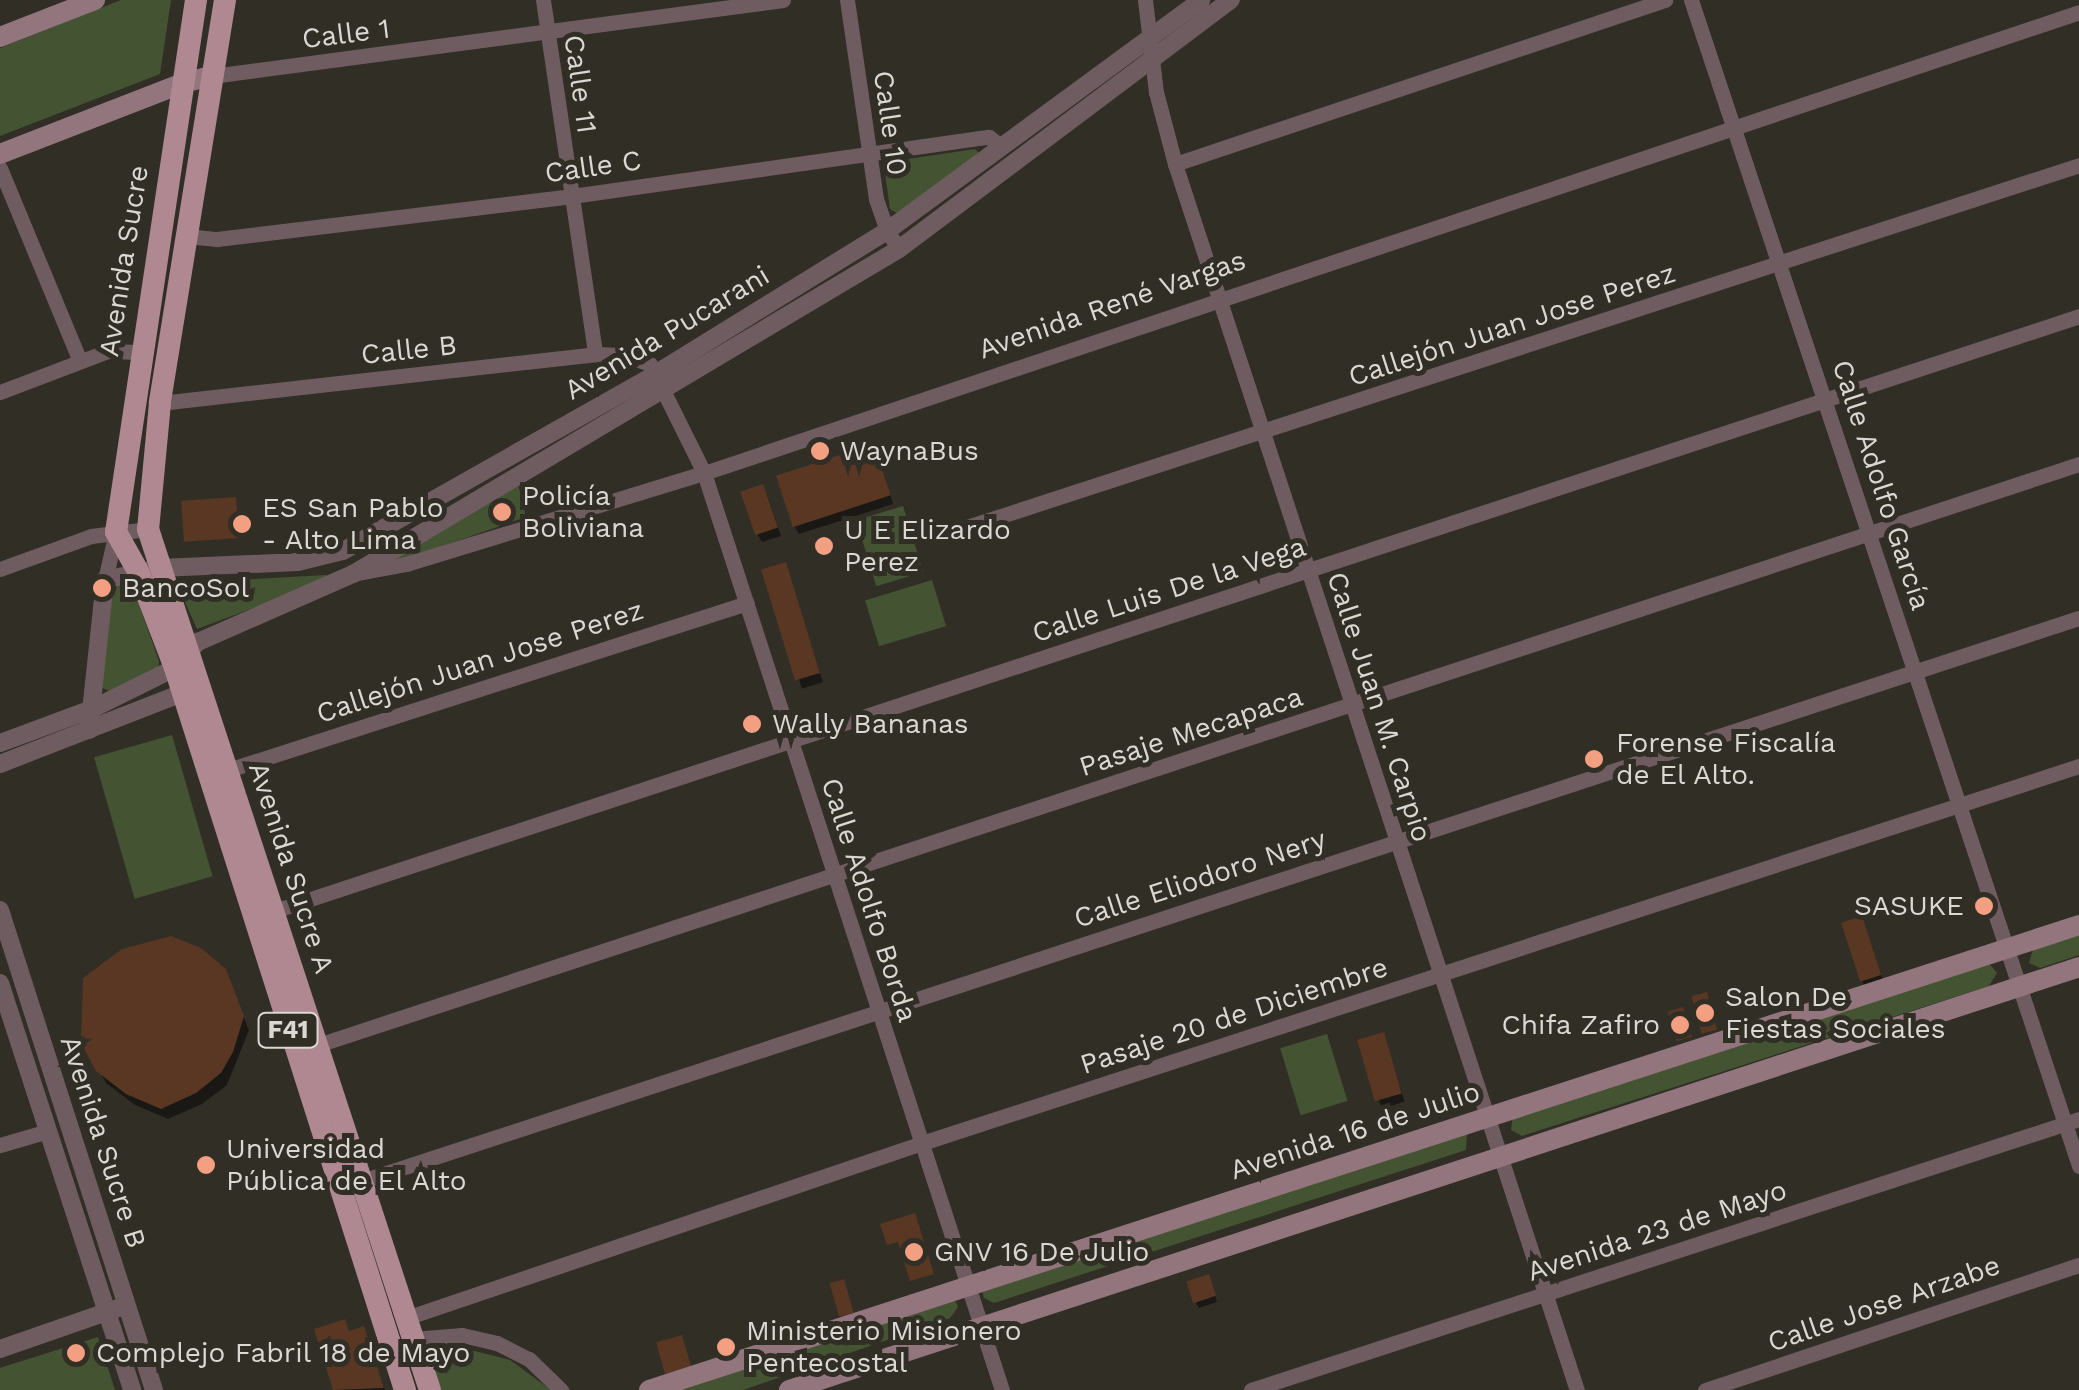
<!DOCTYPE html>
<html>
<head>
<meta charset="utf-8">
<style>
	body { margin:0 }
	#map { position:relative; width:2079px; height:1390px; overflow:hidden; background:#312e26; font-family:"Work Sans",sans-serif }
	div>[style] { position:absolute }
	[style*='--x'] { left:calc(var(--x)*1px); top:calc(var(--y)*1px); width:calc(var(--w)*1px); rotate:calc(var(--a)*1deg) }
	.green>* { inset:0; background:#445432; transform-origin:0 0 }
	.shadow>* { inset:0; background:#0007; transform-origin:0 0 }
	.building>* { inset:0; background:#593723; transform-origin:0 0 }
	.minor>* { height:15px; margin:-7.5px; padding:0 7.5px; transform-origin:7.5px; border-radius:7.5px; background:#6f5c61 }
	.tertiary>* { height:18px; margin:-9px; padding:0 9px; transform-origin:9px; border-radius:9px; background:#6f5c61 }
	.secondary>* { height:20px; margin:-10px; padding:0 10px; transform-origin:10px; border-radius:10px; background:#93757d }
	.primary>* { height:22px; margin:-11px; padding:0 11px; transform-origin:11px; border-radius:11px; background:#af8892 }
	.dots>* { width:28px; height:28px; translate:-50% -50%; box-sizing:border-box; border:5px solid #312e26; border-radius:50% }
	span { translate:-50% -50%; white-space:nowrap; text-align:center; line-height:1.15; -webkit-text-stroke:10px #312e26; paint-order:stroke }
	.shield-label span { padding:2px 8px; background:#312e26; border:2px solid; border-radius:8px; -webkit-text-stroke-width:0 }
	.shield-label { font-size:25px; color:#dad8d3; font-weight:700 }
	.street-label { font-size:28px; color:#dad8d3 }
	.poi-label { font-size:28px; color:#dad8d3 }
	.left { translate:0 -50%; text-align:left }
	.right { translate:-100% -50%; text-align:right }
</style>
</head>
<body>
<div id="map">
	<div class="green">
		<i style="clip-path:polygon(121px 0,171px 0,160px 74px,0 136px,0 48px)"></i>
		<i style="clip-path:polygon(975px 149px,979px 153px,897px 213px,890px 209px,884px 165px,888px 162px)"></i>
		<i style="clip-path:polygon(518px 484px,526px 517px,397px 562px,398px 555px)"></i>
		<i style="left:903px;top:506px;width:69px;height:49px;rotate:73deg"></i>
		<i style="clip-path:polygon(326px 575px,328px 580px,197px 629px,179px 589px,183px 583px)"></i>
		<i style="left:932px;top:580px;width:48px;height:70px;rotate:73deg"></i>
		<i style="clip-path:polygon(118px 586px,134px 590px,159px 661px,158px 668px,109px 691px,101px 687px,112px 593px)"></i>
		<i style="left:172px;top:735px;width:147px;height:81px;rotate:74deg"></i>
		<i style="clip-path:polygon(2079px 934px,2079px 955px,2040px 968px,2029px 963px,2033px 949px)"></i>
		<i style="clip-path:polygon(1988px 962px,1997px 973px,1989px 986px,1522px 1136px,1511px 1130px,1513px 1115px)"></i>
		<i style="left:1327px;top:1034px;width:70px;height:49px;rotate:73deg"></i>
		<i style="clip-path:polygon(1467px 1133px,1466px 1150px,994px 1303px,984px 1298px,982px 1291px)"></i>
		<i style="clip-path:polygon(955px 1300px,958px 1307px,950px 1318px,743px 1390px,667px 1390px)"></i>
		<i style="clip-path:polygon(98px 1337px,115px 1390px,0 1390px,0 1368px)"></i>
		<i style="clip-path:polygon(455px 1346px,510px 1360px,551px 1390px,438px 1390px,427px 1355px,429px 1349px)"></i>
	</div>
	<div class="shadow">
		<i style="clip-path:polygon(878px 455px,893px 504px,799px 534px,794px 526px)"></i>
		<i style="clip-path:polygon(767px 495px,781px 536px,762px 542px,757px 534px)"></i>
		<i style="left:785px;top:565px;width:123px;height:22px;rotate:72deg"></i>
		<i style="clip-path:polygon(1861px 919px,1884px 983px,1867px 989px,1862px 981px)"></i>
		<i style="clip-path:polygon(224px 971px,249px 1030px,227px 1085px,202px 1104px,168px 1119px,135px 1105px,106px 1083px,83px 1043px)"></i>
		<i style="left:1383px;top:1035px;width:70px;height:24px;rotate:72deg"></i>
		<i style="clip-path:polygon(1211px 1282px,1217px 1302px,1199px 1308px,1196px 1303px)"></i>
		<i style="clip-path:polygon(363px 1329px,385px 1390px,336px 1390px,317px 1331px,350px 1333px)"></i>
	</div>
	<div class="building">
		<i style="left:874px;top:444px;width:54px;height:103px;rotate:72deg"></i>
		<i style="left:763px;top:484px;width:46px;height:24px;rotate:71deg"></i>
		<i style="left:236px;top:497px;width:41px;height:55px;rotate:86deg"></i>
		<i style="left:786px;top:562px;width:116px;height:26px;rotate:73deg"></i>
		<i style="left:1862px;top:916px;width:62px;height:22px;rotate:72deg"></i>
		<i style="clip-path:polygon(171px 936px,201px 948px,226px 969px,244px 1016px,233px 1052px,221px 1073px,196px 1093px,161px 1109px,126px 1094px,96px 1071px,81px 1043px,83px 978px,122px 949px)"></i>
		<i style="left:1707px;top:992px;width:39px;height:16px;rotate:75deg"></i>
		<i style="left:1683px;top:1007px;width:31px;height:16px;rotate:73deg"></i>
		<i style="left:1384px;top:1032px;width:64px;height:28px;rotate:74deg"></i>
		<i style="clip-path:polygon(915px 1213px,934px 1274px,910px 1281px,898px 1242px,887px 1245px,880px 1224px)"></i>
		<i style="left:1209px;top:1274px;width:23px;height:24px;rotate:72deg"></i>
		<i style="left:844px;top:1279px;width:35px;height:15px;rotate:74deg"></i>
		<i style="clip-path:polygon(345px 1319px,349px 1331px,364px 1326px,384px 1388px,333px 1390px,314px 1329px)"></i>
		<i style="left:682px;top:1335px;width:33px;height:27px;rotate:74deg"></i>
	</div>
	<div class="minor">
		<i style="--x:543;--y:0;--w:358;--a:81.6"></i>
		<i style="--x:847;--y:0;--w:201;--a:81.7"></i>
		<i style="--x:876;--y:199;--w:34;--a:71"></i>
		<i style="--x:887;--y:231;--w:22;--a:56"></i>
		<i style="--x:1145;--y:0;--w:93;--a:83.2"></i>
		<i style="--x:1156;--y:92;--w:74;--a:75.2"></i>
		<i style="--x:1175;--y:164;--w:1290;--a:71.85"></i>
		<i style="--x:1691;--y:0;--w:1229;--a:71.59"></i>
		<i style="--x:212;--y:76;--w:576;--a:-7.58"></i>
		<i style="--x:1175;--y:164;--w:517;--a:-18.51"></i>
		<i style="--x:0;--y:168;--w:209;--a:67.5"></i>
		<i style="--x:187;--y:236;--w:30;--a:6"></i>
		<i style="--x:217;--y:239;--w:358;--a:-6.9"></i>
		<i style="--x:572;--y:196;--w:421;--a:-8.1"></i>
		<i style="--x:989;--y:137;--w:15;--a:37"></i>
		<i style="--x:0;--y:392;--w:116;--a:-20.8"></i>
		<i style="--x:108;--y:351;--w:31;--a:2"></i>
		<i style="--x:160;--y:403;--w:438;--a:-6.4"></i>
		<i style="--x:595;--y:354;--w:28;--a:2"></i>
		<i style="--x:623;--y:355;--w:28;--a:18"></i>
		<i style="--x:650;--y:364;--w:122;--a:63.6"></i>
		<i style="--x:704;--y:473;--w:964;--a:72"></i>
		<i style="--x:961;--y:529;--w:1176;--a:-18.03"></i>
		<i style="--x:0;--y:569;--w:97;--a:-19.9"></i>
		<i style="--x:91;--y:536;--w:57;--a:-7"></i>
		<i style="--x:358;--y:573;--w:49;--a:-10.6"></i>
		<i style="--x:406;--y:564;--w:312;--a:-17"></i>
		<i style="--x:704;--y:473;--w:1450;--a:-18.53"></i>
		<i style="--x:105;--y:580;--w:49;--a:-77.1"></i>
		<i style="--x:228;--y:770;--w:545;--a:-17.84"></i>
		<i style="--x:274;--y:911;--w:1901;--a:-18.24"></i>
		<i style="--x:318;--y:1045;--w:1854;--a:-18.26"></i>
		<i style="--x:0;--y:1145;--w:50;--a:-16.3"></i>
		<i style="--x:356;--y:1183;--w:1813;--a:-18.16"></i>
		<i style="--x:406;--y:1318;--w:545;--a:-18.73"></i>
		<i style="--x:922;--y:1143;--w:1217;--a:-18.05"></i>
		<i style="--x:413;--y:1339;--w:49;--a:-4.7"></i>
		<i style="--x:462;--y:1335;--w:36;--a:13"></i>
		<i style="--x:497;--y:1343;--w:36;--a:27"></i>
		<i style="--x:529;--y:1359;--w:45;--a:44.1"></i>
		<i style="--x:1251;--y:1390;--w:871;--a:-18.12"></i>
		<i style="--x:1705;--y:1390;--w:394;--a:-18.5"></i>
	</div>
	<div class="tertiary">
		<i style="--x:89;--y:730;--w:151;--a:-83.9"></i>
		<i style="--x:105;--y:580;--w:56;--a:-12.3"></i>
		<i style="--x:160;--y:568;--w:138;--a:-2.5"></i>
		<i style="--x:298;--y:562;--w:46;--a:-13.7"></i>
		<i style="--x:343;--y:551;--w:361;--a:-29.5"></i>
		<i style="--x:657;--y:373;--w:270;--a:-31.7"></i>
		<i style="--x:887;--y:231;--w:390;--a:-36.3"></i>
		<i style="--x:0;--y:743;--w:98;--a:-20.3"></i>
		<i style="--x:92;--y:709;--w:93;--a:-26.3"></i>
		<i style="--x:175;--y:668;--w:35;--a:-49"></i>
		<i style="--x:198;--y:642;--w:169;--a:-23.7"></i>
		<i style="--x:353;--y:574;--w:635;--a:-30.76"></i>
		<i style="--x:899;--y:249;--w:415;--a:-36.9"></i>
		<i style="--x:0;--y:764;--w:209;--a:-21.3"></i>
		<i style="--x:0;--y:910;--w:504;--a:72.21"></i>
		<i style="--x:0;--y:983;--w:428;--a:72"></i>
		<i style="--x:0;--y:1349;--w:125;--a:-19.2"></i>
	</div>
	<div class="secondary">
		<i style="--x:0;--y:37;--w:102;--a:-21.3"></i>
		<i style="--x:0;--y:154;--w:196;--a:-21.2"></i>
		<i style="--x:183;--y:83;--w:30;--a:-14"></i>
		<i style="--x:649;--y:1390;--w:1504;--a:-18.01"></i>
		<i style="--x:789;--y:1390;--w:1358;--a:-18.15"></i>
	</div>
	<div class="primary">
		<i style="--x:196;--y:0;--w:538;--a:98.55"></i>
		<i style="--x:116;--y:532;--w:45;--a:60.6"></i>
		<i style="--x:138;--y:571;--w:104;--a:69.1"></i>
		<i style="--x:175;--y:668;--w:758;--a:72.33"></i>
		<i style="--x:225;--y:0;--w:408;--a:99.2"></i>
		<i style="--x:160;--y:403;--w:127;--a:95.4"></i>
		<i style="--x:148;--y:529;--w:906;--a:71.87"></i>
	</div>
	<div class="dots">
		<i style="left:820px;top:451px;background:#f2a081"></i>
		<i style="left:502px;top:512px;background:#f2a081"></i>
		<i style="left:242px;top:524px;background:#f2a081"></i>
		<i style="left:824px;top:546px;background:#f2a081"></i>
		<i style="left:102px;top:588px;background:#f2a081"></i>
		<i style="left:752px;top:724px;background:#f2a081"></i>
		<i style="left:1594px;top:759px;background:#f2a081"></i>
		<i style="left:1984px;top:906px;background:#f2a081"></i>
		<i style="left:1705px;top:1013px;background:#f2a081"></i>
		<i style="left:1680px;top:1025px;background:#f2a081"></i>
		<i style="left:206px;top:1165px;background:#f2a081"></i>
		<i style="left:914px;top:1252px;background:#f2a081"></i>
		<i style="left:726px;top:1347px;background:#f2a081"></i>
		<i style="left:76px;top:1353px;background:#f2a081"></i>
	</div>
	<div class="shield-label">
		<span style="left:288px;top:1030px">F41</span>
	</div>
	<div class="street-label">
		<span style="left:346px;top:34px;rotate:-7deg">Calle 1</span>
		<span style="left:580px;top:84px;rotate:82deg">Calle 11</span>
		<span style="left:890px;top:123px;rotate:82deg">Calle 10</span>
		<span style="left:593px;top:167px;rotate:-8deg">Calle C</span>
		<span style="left:124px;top:261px;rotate:-81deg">Avenida Sucre</span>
		<span style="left:1112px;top:305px;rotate:-19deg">Avenida René Vargas</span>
		<span style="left:1512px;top:325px;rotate:-18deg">Callejón Juan Jose Perez</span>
		<span style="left:667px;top:333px;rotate:-31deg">Avenida Pucarani</span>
		<span style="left:409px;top:350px;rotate:-6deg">Calle B</span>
		<span style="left:1881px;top:485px;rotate:72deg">Calle Adolfo García</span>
		<span style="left:1169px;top:590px;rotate:-18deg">Calle Luis De la Vega</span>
		<span style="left:480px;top:662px;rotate:-18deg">Callejón Juan Jose Perez</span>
		<span style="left:1379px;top:707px;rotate:72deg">Calle Juan M. Carpio</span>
		<span style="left:1191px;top:732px;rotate:-18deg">Pasaje Mecapaca</span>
		<span style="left:291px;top:868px;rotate:72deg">Avenida Sucre A</span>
		<span style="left:1200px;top:879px;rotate:-18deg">Calle Eliodoro Nery</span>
		<span style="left:869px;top:900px;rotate:72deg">Calle Adolfo Borda</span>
		<span style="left:1234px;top:1016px;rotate:-18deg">Pasaje 20 de Diciembre</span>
		<span style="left:1355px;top:1131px;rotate:-18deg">Avenida 16 de Julio</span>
		<span style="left:103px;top:1142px;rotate:72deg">Avenida Sucre B</span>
		<span style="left:1657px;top:1231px;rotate:-18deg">Avenida 23 de Mayo</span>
		<span style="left:1884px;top:1304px;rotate:-19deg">Calle Jose Arzabe</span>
	</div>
	<div class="poi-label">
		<span class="left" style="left:840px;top:451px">WaynaBus</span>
		<span class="left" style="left:522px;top:512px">Policía<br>Boliviana</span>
		<span class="left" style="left:262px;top:524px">ES San Pablo<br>- Alto Lima</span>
		<span class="left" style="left:844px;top:546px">U E Elizardo<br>Perez</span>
		<span class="left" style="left:122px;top:588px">BancoSol</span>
		<span class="left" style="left:772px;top:724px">Wally Bananas</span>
		<span class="left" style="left:1616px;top:759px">Forense Fiscalía<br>de El Alto.</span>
		<span class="right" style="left:1964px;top:906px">SASUKE</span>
		<span class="left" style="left:1725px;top:1013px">Salon De<br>Fiestas Sociales</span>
		<span class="right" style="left:1660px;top:1025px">Chifa Zafiro</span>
		<span class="left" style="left:226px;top:1165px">Universidad<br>Pública de El Alto</span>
		<span class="left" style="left:934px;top:1252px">GNV 16 De Julio</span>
		<span class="left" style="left:746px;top:1347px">Ministerio Misionero<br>Pentecostal</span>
		<span class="left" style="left:96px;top:1353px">Complejo Fabril 18 de Mayo</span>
	</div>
</div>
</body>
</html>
